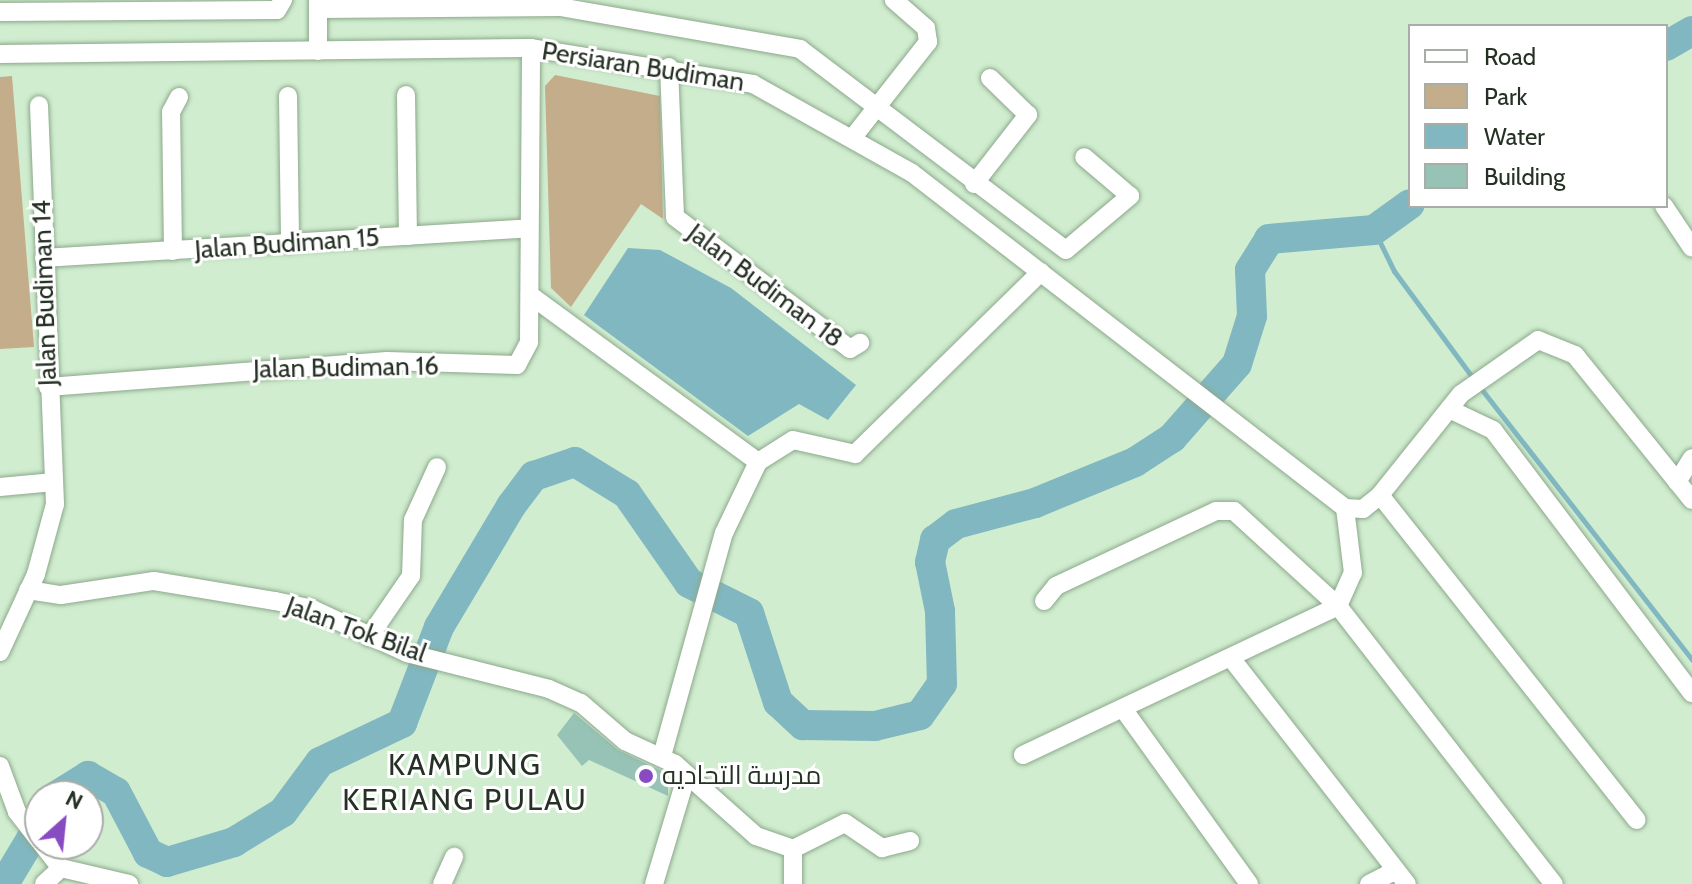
<!DOCTYPE html>
<html>
<head>
<meta charset="utf-8">
<style>
	body { margin:0 }
	#map { position:relative; width:1692px; height:884px; overflow:hidden; background:#d0edcf; font-family:Cabin,Cairo,sans-serif }
	div>[style] { position:absolute }
	[style*='--x'] { left:calc(var(--x)*1px); top:calc(var(--y)*1px); width:calc(var(--w)*1px); rotate:calc(var(--a)*1deg) }
	.green>* { inset:0; background:#c3ad8b }
	.water>* { inset:0; background:#81b7c0 }
	.stream>* { height:5px; margin:-2.5px; padding:0 2.5px; transform-origin:2.5px; border-radius:2.5px; background:#81b7c0 }
	.river>* { height:30px; margin:-15px; padding:0 15px; transform-origin:15px; border-radius:15px; background:#81b7c0 }
	.building>* { inset:0; background:#97c3b7 }
	.roads { filter:drop-shadow(0 0 2px #8da88c) drop-shadow(0 0 2px #8da88c) }
	.minor>* { height:18px; margin:-9px; padding:0 9px; transform-origin:9px; border-radius:9px; background:#fff }
	.dots>* { width:22px; height:22px; translate:-50% -50%; box-sizing:border-box; border:4px solid #fff; border-radius:50% }
	span { translate:-50% -50%; white-space:nowrap; text-align:center; line-height:1.15; -webkit-text-stroke:6px #fff; paint-order:stroke }
	.street-label { font-size:26px; color:#263125 }
	.poi-label { font-size:26px; color:#263125 }
	.left { translate:0 -50%; text-align:left }
	.quarter-label { font-size:30px; color:#263125; letter-spacing:2px }
	.legend { position:absolute; left:1408px; top:24px; width:260px; height:184px; box-sizing:border-box; background:#fff; border:2px solid #a8ada8; margin:0; padding:10px 14px; list-style:none; font-size:24px; color:#263125 }
	.legend li { display:flex; align-items:center; gap:16px; height:40px }
	.legend b { width:40px; border:2px solid #a8ada8 }
	.north { position:absolute; left:24px; top:780px; width:80px; height:80px; box-sizing:border-box; background:#fff; border:2px solid #a8ada8; border-radius:50%; rotate:27deg; font-size:22px; font-weight:700; line-height:32px; text-align:center; color:#263125 }
	.north::after { content:''; display:block; margin:auto; width:28px; height:36px; background:#894bc1; clip-path:polygon(50% 0,100% 100%,50% 72%,0 100%) }
</style>
</head>
<body>
<div id="map">
	<div class="green">
		<i style="clip-path:polygon(555px 75px,660px 96px,663px 219px,641px 204px,571px 307px,551px 288px,545px 86px)"></i>
		<i style="clip-path:polygon(12px 76px,34px 347px,0 349px,0 77px)"></i>
	</div>
	<div class="water">
		<i style="clip-path:polygon(628px 248px,660px 250px,731px 288px,856px 385px,828px 420px,799px 404px,748px 436px,584px 315px)"></i>
	</div>
	<div class="stream">
		<i style="--x:1374;--y:230;--w:46;--a:64"></i>
		<i style="--x:1394;--y:271;--w:133;--a:53.6"></i>
		<i style="--x:1479;--y:386;--w:347;--a:52.1"></i>
	</div>
	<div class="river">
		<i style="--x:1666;--y:46;--w:30;--a:-30"></i>
		<i style="--x:56;--y:796;--w:38;--a:-32"></i>
		<i style="--x:88;--y:776;--w:32;--a:30"></i>
		<i style="--x:116;--y:792;--w:69;--a:62.3"></i>
		<i style="--x:148;--y:853;--w:21;--a:25"></i>
		<i style="--x:167;--y:862;--w:70;--a:-16.6"></i>
		<i style="--x:234;--y:842;--w:57;--a:-31.5"></i>
		<i style="--x:283;--y:812;--w:62;--a:-53.5"></i>
		<i style="--x:320;--y:762;--w:91;--a:-25.4"></i>
		<i style="--x:402;--y:723;--w:103;--a:-68.9"></i>
		<i style="--x:439;--y:627;--w:141;--a:-59.2"></i>
		<i style="--x:511;--y:506;--w:38;--a:-53"></i>
		<i style="--x:534;--y:476;--w:43;--a:-18.9"></i>
		<i style="--x:575;--y:462;--w:61;--a:31.6"></i>
		<i style="--x:627;--y:494;--w:108;--a:55.1"></i>
		<i style="--x:689;--y:583;--w:67;--a:26.6"></i>
		<i style="--x:749;--y:613;--w:94;--a:72"></i>
		<i style="--x:778;--y:702;--w:34;--a:43"></i>
		<i style="--x:803;--y:725;--w:72;--a:0.8"></i>
		<i style="--x:875;--y:726;--w:46;--a:-13.7"></i>
		<i style="--x:920;--y:715;--w:38;--a:-55"></i>
		<i style="--x:942;--y:684;--w:73;--a:-91.6"></i>
		<i style="--x:940;--y:611;--w:50;--a:-101.5"></i>
		<i style="--x:930;--y:562;--w:23;--a:-77"></i>
		<i style="--x:935;--y:540;--w:26;--a:-37"></i>
		<i style="--x:956;--y:524;--w:82;--a:-14.9"></i>
		<i style="--x:1035;--y:503;--w:108;--a:-22.3"></i>
		<i style="--x:1135;--y:462;--w:44;--a:-33"></i>
		<i style="--x:1172;--y:438;--w:98;--a:-48.7"></i>
		<i style="--x:1237;--y:364;--w:50;--a:-72.6"></i>
		<i style="--x:1252;--y:316;--w:46;--a:-92.5"></i>
		<i style="--x:1250;--y:270;--w:36;--a:-58"></i>
		<i style="--x:1269;--y:239;--w:105;--a:-4.9"></i>
		<i style="--x:1374;--y:230;--w:44;--a:-35.8"></i>
		<i style="--x:4;--y:884;--w:70;--a:-59"></i>
	</div>
	<div class="building">
		<i style="clip-path:polygon(574px 713px,618px 750px,668px 774px,668px 796px,589px 760px,582px 766px,557px 735px)"></i>
	</div>
	<div class="roads">
		<div class="minor">
			<i style="--x:318;--y:0;--w:51;--a:90"></i>
			<i style="--x:318;--y:9;--w:242;--a:-0.5"></i>
			<i style="--x:560;--y:7;--w:244;--a:9.9"></i>
			<i style="--x:800;--y:49;--w:333;--a:37.1"></i>
			<i style="--x:1066;--y:250;--w:84;--a:-40.2"></i>
			<i style="--x:1130;--y:196;--w:60;--a:-139.7"></i>
			<i style="--x:0;--y:12;--w:277;--a:-0.4"></i>
			<i style="--x:277;--y:10;--w:12;--a:-59"></i>
			<i style="--x:0;--y:54;--w:531;--a:-0.65"></i>
			<i style="--x:531;--y:48;--w:225;--a:9.2"></i>
			<i style="--x:753;--y:84;--w:182;--a:29.2"></i>
			<i style="--x:912;--y:173;--w:547;--a:37.73"></i>
			<i style="--x:1345;--y:508;--w:18;--a:3"></i>
			<i style="--x:1363;--y:509;--w:22;--a:-39"></i>
			<i style="--x:1380;--y:495;--w:129;--a:-51.3"></i>
			<i style="--x:1461;--y:394;--w:94;--a:-35"></i>
			<i style="--x:1538;--y:340;--w:40;--a:22"></i>
			<i style="--x:1575;--y:355;--w:186;--a:51.1"></i>
			<i style="--x:669;--y:67;--w:150;--a:87.7"></i>
			<i style="--x:675;--y:217;--w:219;--a:37"></i>
			<i style="--x:850;--y:349;--w:12;--a:-31"></i>
			<i style="--x:406;--y:95;--w:141;--a:89.2"></i>
			<i style="--x:288;--y:96;--w:148;--a:89.2"></i>
			<i style="--x:854;--y:136;--w:120;--a:-51.8"></i>
			<i style="--x:928;--y:42;--w:14;--a:-98"></i>
			<i style="--x:926;--y:28;--w:43;--a:-138.8"></i>
			<i style="--x:974;--y:184;--w:88;--a:-52"></i>
			<i style="--x:1028;--y:115;--w:53;--a:-135.8"></i>
			<i style="--x:1664;--y:206;--w:50;--a:56.3"></i>
			<i style="--x:173;--y:251;--w:139;--a:-90.8"></i>
			<i style="--x:171;--y:112;--w:17;--a:-62"></i>
			<i style="--x:44;--y:258;--w:486;--a:-3.5"></i>
			<i style="--x:530;--y:295;--w:283;--a:36.2"></i>
			<i style="--x:48;--y:387;--w:340;--a:-4.4"></i>
			<i style="--x:387;--y:361;--w:130;--a:1.8"></i>
			<i style="--x:517;--y:365;--w:26;--a:-62"></i>
			<i style="--x:529;--y:342;--w:294;--a:-89.6"></i>
			<i style="--x:1449;--y:409;--w:49;--a:25.5"></i>
			<i style="--x:1493;--y:430;--w:330;--a:52.9"></i>
			<i style="--x:1677;--y:482;--w:28;--a:-58"></i>
			<i style="--x:0;--y:487;--w:54;--a:-5.3"></i>
			<i style="--x:1380;--y:495;--w:414;--a:51.7"></i>
			<i style="--x:28;--y:590;--w:33;--a:9"></i>
			<i style="--x:61;--y:595;--w:94;--a:-8.6"></i>
			<i style="--x:154;--y:581;--w:123;--a:9.4"></i>
			<i style="--x:275;--y:601;--w:38;--a:12"></i>
			<i style="--x:312;--y:609;--w:105;--a:24.9"></i>
			<i style="--x:407;--y:653;--w:146;--a:14.2"></i>
			<i style="--x:549;--y:689;--w:35;--a:24"></i>
			<i style="--x:581;--y:703;--w:58;--a:40.8"></i>
			<i style="--x:625;--y:741;--w:55;--a:24.7"></i>
			<i style="--x:675;--y:764;--w:108;--a:41.6"></i>
			<i style="--x:756;--y:836;--w:39;--a:19"></i>
			<i style="--x:793;--y:849;--w:35;--a:90"></i>
			<i style="--x:1044;--y:601;--w:19;--a:-51"></i>
			<i style="--x:1056;--y:586;--w:177;--a:-25.1"></i>
			<i style="--x:1216;--y:511;--w:18;--a:0"></i>
			<i style="--x:1234;--y:511;--w:141;--a:42.4"></i>
			<i style="--x:1338;--y:606;--w:352;--a:52.2"></i>
			<i style="--x:369;--y:637;--w:74;--a:-55.5"></i>
			<i style="--x:411;--y:576;--w:56;--a:-88"></i>
			<i style="--x:413;--y:520;--w:58;--a:-65.6"></i>
			<i style="--x:0;--y:652;--w:86;--a:-65.2"></i>
			<i style="--x:36;--y:574;--w:73;--a:-74.8"></i>
			<i style="--x:55;--y:504;--w:399;--a:-92.3"></i>
			<i style="--x:1231;--y:658;--w:286;--a:52.1"></i>
			<i style="--x:1124;--y:710;--w:214;--a:54.3"></i>
			<i style="--x:1023;--y:755;--w:348;--a:-25.3"></i>
			<i style="--x:1338;--y:606;--w:36;--a:-66"></i>
			<i style="--x:1353;--y:573;--w:65;--a:-97"></i>
			<i style="--x:662;--y:756;--w:231;--a:-74.5"></i>
			<i style="--x:724;--y:533;--w:79;--a:-64.4"></i>
			<i style="--x:758;--y:462;--w:41;--a:-32.2"></i>
			<i style="--x:793;--y:440;--w:64;--a:12.7"></i>
			<i style="--x:855;--y:454;--w:260;--a:-44.4"></i>
			<i style="--x:0;--y:766;--w:49;--a:69.7"></i>
			<i style="--x:17;--y:812;--w:37;--a:52"></i>
			<i style="--x:42;--y:844;--w:31;--a:52"></i>
			<i style="--x:61;--y:868;--w:23;--a:137"></i>
			<i style="--x:793;--y:849;--w:58;--a:-26.6"></i>
			<i style="--x:845;--y:823;--w:45;--a:34"></i>
			<i style="--x:882;--y:848;--w:29;--a:-14"></i>
			<i style="--x:61;--y:868;--w:70;--a:13.2"></i>
			<i style="--x:442;--y:884;--w:30;--a:-66"></i>
			<i style="--x:654;--y:884;--w:112;--a:-73.3"></i>
			<i style="--x:1369;--y:884;--w:30;--a:-27"></i>
		</div>
	</div>
	<div class="dots">
		<i style="left:646px;top:776px;background:#894bc1"></i>
	</div>
	<div class="street-label">
		<span style="left:643px;top:67px;rotate:9deg">Persiaran Budiman</span>
		<span style="left:287px;top:244px;rotate:-4deg">Jalan Budiman 15</span>
		<span style="left:765px;top:286px;rotate:37deg">Jalan Budiman 18</span>
		<span style="left:45px;top:293px;rotate:-92deg">Jalan Budiman 14</span>
		<span style="left:346px;top:368px;rotate:-1deg">Jalan Budiman 16</span>
		<span style="left:356px;top:630px;rotate:20deg">Jalan Tok Bilal</span>
	</div>
	<div class="poi-label">
		<span class="left" style="left:662px;top:776px">مدرسة التحاديه</span>
	</div>
	<div class="quarter-label">
		<span style="left:465px;top:782px">KAMPUNG<br>KERIANG PULAU</span>
	</div>
	<ul class="legend">
	<li><b style="height:10px;background:#fff"></b>Road</li>
	<li><b style="height:22px;background:#c3ad8b"></b>Park</li>
	<li><b style="height:22px;background:#81b7c0"></b>Water</li>
	<li><b style="height:22px;background:#97c3b7"></b>Building</li>
	</ul>
	<div class="north">N</div>
</div>
</body>
</html>
